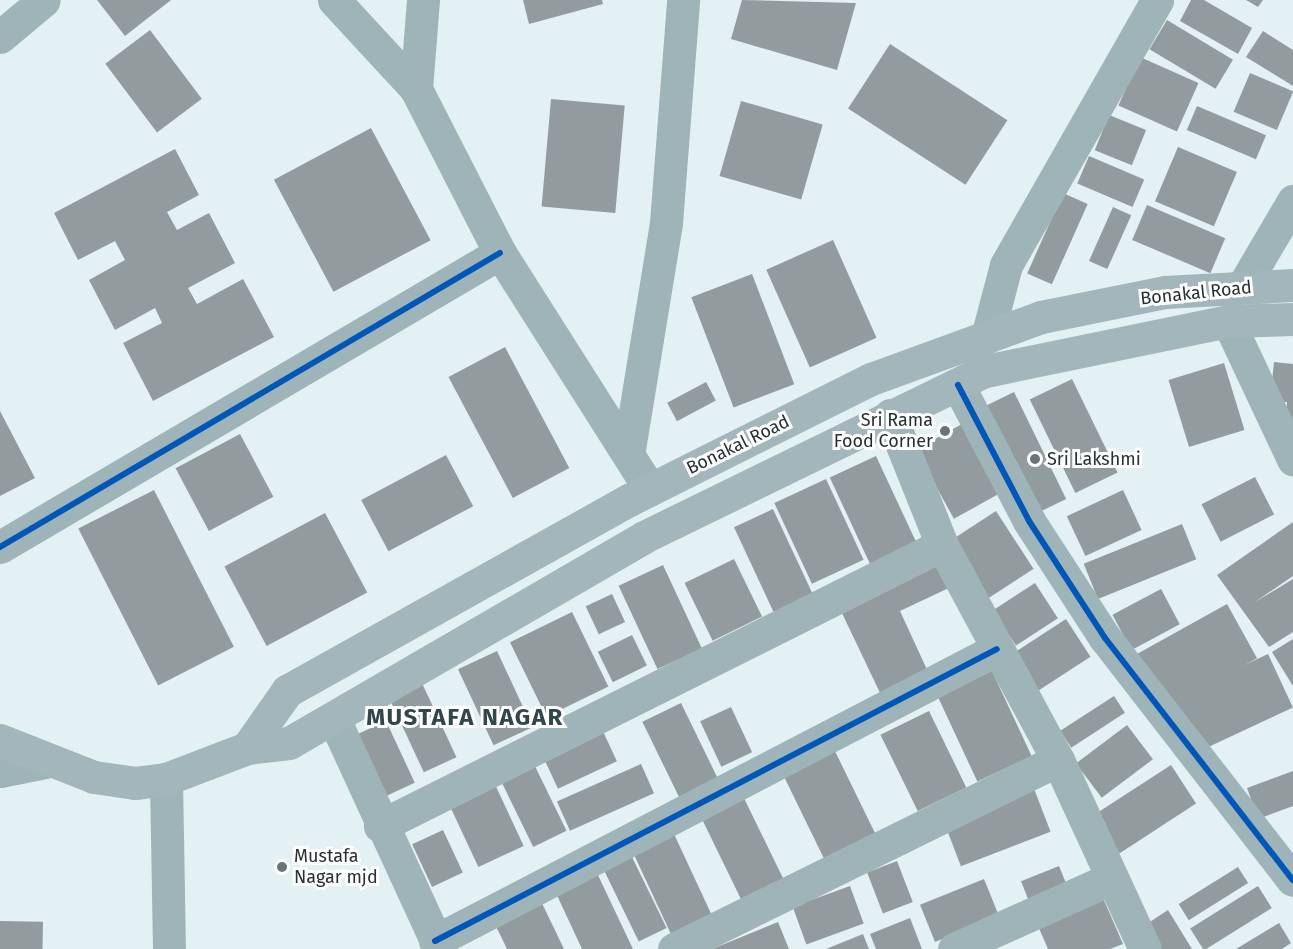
<!DOCTYPE html>
<html>
<head>
<meta charset="utf-8">
<style>
	body { margin:0 }
	#map { position:relative; width:1293px; height:949px; overflow:hidden; background:#e3f1f4; font-family:"Fira Sans",sans-serif }
	div>[style] { position:absolute }
	[style*='--x'] { left:calc(var(--x)*1px); top:calc(var(--y)*1px); width:calc(var(--w)*1px); rotate:calc(var(--a)*1deg) }
	.building>* { inset:0; background:#929c9f; transform-origin:0 0 }
	.minor>* { height:33px; margin:-16.5px; padding:0 16.5px; transform-origin:16.5px; border-radius:16.5px; background:#9eb4b9 }
	.major>* { height:33px; margin:-16.5px; padding:0 16.5px; transform-origin:16.5px; border-radius:16.5px; background:#a2b6bc }
	.cycleway>* { height:6px; margin:-3px; padding:0 3px; transform-origin:3px; border-radius:3px; background:#0057b8 }
	.dots>* { width:16px; height:16px; translate:-50% -50%; box-sizing:border-box; border:3px solid #fff; border-radius:50% }
	span { translate:-50% -50%; white-space:nowrap; text-align:center; line-height:1.15; -webkit-text-stroke:6px #fff; paint-order:stroke }
	.street-label { font-size:18px; color:#273032 }
	.poi-label { font-size:18px; color:#273032 }
	.right { translate:-100% -50%; text-align:right }
	.left { translate:0 -50%; text-align:left }
	.district-label { font-size:24px; color:#32464c; font-weight:700; letter-spacing:1.5px }
</style>
</head>
<body>
<div id="map">
	<div class="building">
		<i style="clip-path:polygon(97px 0,171px 0,125px 36px)"></i>
		<i style="clip-path:polygon(523px 0,602px 0,603px 4px,529px 24px)"></i>
		<i style="clip-path:polygon(742px 0,856px 3px,837px 70px,731px 39px)"></i>
		<i style="clip-path:polygon(1191px 0,1204px 0,1252px 28px,1238px 54px,1180px 21px)"></i>
		<i style="clip-path:polygon(1246px 0,1263px 0,1258px 7px)"></i>
		<i style="left:1167px;top:20px;width:77px;height:34px;rotate:31deg"></i>
		<i style="left:150px;top:30px;width:86px;height:56px;rotate:53deg"></i>
		<i style="clip-path:polygon(1263px 31px,1293px 50px,1293px 86px,1246px 57px)"></i>
		<i style="left:890px;top:44px;width:140px;height:77px;rotate:33deg"></i>
		<i style="left:1140px;top:57px;width:64px;height:53px;rotate:24deg"></i>
		<i style="left:1250px;top:73px;width:47px;height:42px;rotate:23deg"></i>
		<i style="left:551px;top:99px;width:74px;height:108px;rotate:5deg"></i>
		<i style="left:741px;top:101px;width:85px;height:78px;rotate:16deg"></i>
		<i style="left:1197px;top:106px;width:75px;height:26px;rotate:23deg"></i>
		<i style="left:1109px;top:115px;width:40px;height:38px;rotate:22deg"></i>
		<i style="left:371px;top:128px;width:127px;height:110px;rotate:62deg"></i>
		<i style="left:1178px;top:147px;width:64px;height:59px;rotate:23deg"></i>
		<i style="clip-path:polygon(175px 149px,199px 195px,167px 212px,177px 230px,209px 213px,235px 263px,188px 288px,197px 304px,243px 279px,274px 337px,153px 401px,123px 343px,162px 323px,155px 308px,115px 330px,89px 280px,125px 260px,115px 241px,78px 260px,54px 213px)"></i>
		<i style="left:1089px;top:156px;width:60px;height:30px;rotate:23deg"></i>
		<i style="left:1063px;top:193px;width:27px;height:88px;rotate:24deg"></i>
		<i style="left:1147px;top:205px;width:85px;height:38px;rotate:23deg"></i>
		<i style="left:1113px;top:207px;width:20px;height:59px;rotate:24deg"></i>
		<i style="left:833px;top:240px;width:107px;height:73px;rotate:66deg"></i>
		<i style="left:752px;top:274px;width:118px;height:65px;rotate:69deg"></i>
		<i style="left:505px;top:347px;width:137px;height:64px;rotate:62deg"></i>
		<i style="clip-path:polygon(1274px 362px,1293px 364px,1293px 429px,1285px 428px,1287px 402px,1270px 401px)"></i>
		<i style="left:1224px;top:363px;width:70px;height:58px;rotate:73deg"></i>
		<i style="left:1072px;top:379px;width:104px;height:47px;rotate:64deg"></i>
		<i style="left:706px;top:382px;width:21px;height:44px;rotate:62deg"></i>
		<i style="left:1014px;top:392px;width:119px;height:37px;rotate:64deg"></i>
		<i style="clip-path:polygon(0 411px,35px 478px,0 496px)"></i>
		<i style="left:962px;top:424px;width:79px;height:53px;rotate:61deg"></i>
		<i style="left:240px;top:434px;width:71px;height:73px;rotate:62deg"></i>
		<i style="left:446px;top:455px;width:58px;height:96px;rotate:62deg"></i>
		<i style="left:876px;top:456px;width:95px;height:51px;rotate:65deg"></i>
		<i style="left:1255px;top:477px;width:42px;height:60px;rotate:63deg"></i>
		<i style="left:826px;top:479px;width:89px;height:57px;rotate:65deg"></i>
		<i style="left:154px;top:490px;width:176px;height:85px;rotate:63deg"></i>
		<i style="left:1123px;top:490px;width:44px;height:62px;rotate:65deg"></i>
		<i style="left:773px;top:509px;width:95px;height:43px;rotate:65deg"></i>
		<i style="left:996px;top:511px;width:69px;height:54px;rotate:57deg"></i>
		<i style="left:325px;top:513px;width:90px;height:114px;rotate:62deg"></i>
		<i style="clip-path:polygon(1293px 522px,1293px 576px,1255px 602px,1293px 579px,1293px 632px,1269px 647px,1217px 575px)"></i>
		<i style="left:1182px;top:524px;width:38px;height:106px;rotate:68deg"></i>
		<i style="left:734px;top:559px;width:64px;height:55px;rotate:64deg"></i>
		<i style="clip-path:polygon(941px 560px,953px 586px,900px 611px,929px 674px,882px 697px,840px 609px)"></i>
		<i style="left:663px;top:565px;width:92px;height:49px;rotate:65deg"></i>
		<i style="left:1035px;top:583px;width:42px;height:50px;rotate:57deg"></i>
		<i style="left:1161px;top:589px;width:40px;height:55px;rotate:62deg"></i>
		<i style="left:612px;top:594px;width:31px;height:29px;rotate:65deg"></i>
		<i style="left:1227px;top:604px;width:62px;height:104px;rotate:61deg"></i>
		<i style="left:572px;top:612px;width:83px;height:69px;rotate:64deg"></i>
		<i style="left:1066px;top:619px;width:45px;height:62px;rotate:57deg"></i>
		<i style="left:632px;top:635px;width:34px;height:38px;rotate:64deg"></i>
		<i style="clip-path:polygon(1293px 639px,1293px 686px,1272px 652px)"></i>
		<i style="left:497px;top:651px;width:84px;height:43px;rotate:65deg"></i>
		<i style="left:1268px;top:654px;width:59px;height:111px;rotate:65deg"></i>
		<i style="left:992px;top:671px;width:94px;height:60px;rotate:65deg"></i>
		<i style="left:421px;top:681px;width:84px;height:36px;rotate:65deg"></i>
		<i style="left:1114px;top:696px;width:20px;height:64px;rotate:57deg"></i>
		<i style="left:681px;top:703px;width:85px;height:43px;rotate:64deg"></i>
		<i style="left:731px;top:707px;width:50px;height:34px;rotate:65deg"></i>
		<i style="left:929px;top:711px;width:85px;height:54px;rotate:64deg"></i>
		<i style="left:386px;top:721px;width:68px;height:34px;rotate:65deg"></i>
		<i style="left:600px;top:725px;width:40px;height:65px;rotate:65deg"></i>
		<i style="left:1127px;top:725px;width:43px;height:64px;rotate:53deg"></i>
		<i style="left:832px;top:745px;width:98px;height:57px;rotate:64deg"></i>
		<i style="left:531px;top:758px;width:81px;height:37px;rotate:64deg"></i>
		<i style="left:641px;top:764px;width:32px;height:92px;rotate:66deg"></i>
		<i style="left:1171px;top:765px;width:46px;height:91px;rotate:57deg"></i>
		<i style="clip-path:polygon(1293px 771px,1293px 806px,1258px 819px,1247px 788px)"></i>
		<i style="left:492px;top:778px;width:75px;height:50px;rotate:65deg"></i>
		<i style="left:1033px;top:786px;width:49px;height:96px;rotate:69deg"></i>
		<i style="left:741px;top:792px;width:97px;height:47px;rotate:64deg"></i>
		<i style="left:443px;top:830px;width:47px;height:34px;rotate:65deg"></i>
		<i style="left:674px;top:834px;width:89px;height:45px;rotate:65deg"></i>
		<i style="left:632px;top:857px;width:79px;height:31px;rotate:64deg"></i>
		<i style="left:897px;top:861px;width:44px;height:32px;rotate:69deg"></i>
		<i style="left:1059px;top:866px;width:27px;height:41px;rotate:68deg"></i>
		<i style="left:1238px;top:867px;width:19px;height:70px;rotate:58deg"></i>
		<i style="clip-path:polygon(596px 871px,633px 949px,582px 949px,555px 891px)"></i>
		<i style="left:984px;top:879px;width:40px;height:69px;rotate:68deg"></i>
		<i style="left:850px;top:886px;width:40px;height:61px;rotate:70deg"></i>
		<i style="left:1258px;top:886px;width:26px;height:80px;rotate:58deg"></i>
		<i style="clip-path:polygon(1100px 891px,1123px 944px,1110px 949px,1048px 949px,1035px 919px)"></i>
		<i style="clip-path:polygon(539px 897px,564px 949px,507px 949px,493px 920px)"></i>
		<i style="clip-path:polygon(1168px 910px,1192px 949px,1155px 949px,1142px 927px)"></i>
		<i style="clip-path:polygon(910px 918px,922px 949px,876px 949px,870px 934px)"></i>
		<i style="left:0;top:921px;width:43px;height:28px;rotate:1deg"></i>
		<i style="clip-path:polygon(778px 922px,789px 949px,712px 949px)"></i>
		<i style="clip-path:polygon(1279px 923px,1291px 943px,1282px 949px,1236px 949px)"></i>
		<i style="clip-path:polygon(863px 934px,869px 949px,826px 949px)"></i>
	</div>
	<div class="minor">
		<i style="--x:334;--y:0;--w:121;--a:47.3"></i>
		<i style="--x:423;--y:0;--w:89;--a:94.5"></i>
		<i style="--x:416;--y:89;--w:184;--a:62.9"></i>
		<i style="--x:500;--y:253;--w:280;--a:57.6"></i>
		<i style="--x:0;--y:37;--w:57;--a:-40.1"></i>
		<i style="--x:1243;--y:286;--w:99;--a:-59.5"></i>
		<i style="--x:1228;--y:321;--w:153;--a:64.8"></i>
		<i style="--x:987;--y:337;--w:74;--a:-75.2"></i>
		<i style="--x:1006;--y:265;--w:305;--a:-60.3"></i>
		<i style="--x:958;--y:385;--w:153;--a:62.4"></i>
		<i style="--x:1029;--y:521;--w:140;--a:57"></i>
		<i style="--x:1105;--y:638;--w:306;--a:52.2"></i>
		<i style="--x:890;--y:415;--w:140;--a:68.2"></i>
		<i style="--x:942;--y:545;--w:244;--a:61.7"></i>
		<i style="--x:1058;--y:760;--w:208;--a:65.3"></i>
		<i style="--x:629;--y:449;--w:229;--a:-80.7"></i>
		<i style="--x:666;--y:223;--w:224;--a:-85.6"></i>
		<i style="--x:0;--y:547;--w:580;--a:-30.46"></i>
		<i style="--x:334;--y:719;--w:253;--a:65.3"></i>
		<i style="--x:0;--y:771;--w:46;--a:-11.3"></i>
		<i style="--x:166;--y:779;--w:170;--a:89"></i>
		<i style="--x:380;--y:826;--w:628;--a:-26.57"></i>
		<i style="--x:435;--y:941;--w:633;--a:-27.46"></i>
		<i style="--x:674;--y:949;--w:428;--a:-26.2"></i>
		<i style="--x:954;--y:949;--w:173;--a:-24.2"></i>
	</div>
	<div class="major">
		<i style="--x:0;--y:740;--w:101;--a:21.5"></i>
		<i style="--x:94;--y:777;--w:41;--a:8.3"></i>
		<i style="--x:135;--y:783;--w:31;--a:-7"></i>
		<i style="--x:166;--y:779;--w:87;--a:-20.9"></i>
		<i style="--x:247;--y:748;--w:42;--a:-6.8"></i>
		<i style="--x:289;--y:743;--w:410;--a:-30.1"></i>
		<i style="--x:644;--y:537;--w:379;--a:-26"></i>
		<i style="--x:985;--y:371;--w:248;--a:-11.6"></i>
		<i style="--x:1228;--y:321;--w:65;--a:-1.8"></i>
		<i style="--x:247;--y:748;--w:70;--a:-54.9"></i>
		<i style="--x:287;--y:691;--w:392;--a:-29.2"></i>
		<i style="--x:629;--y:500;--w:271;--a:-26.6"></i>
		<i style="--x:871;--y:379;--w:181;--a:-20"></i>
		<i style="--x:1041;--y:317;--w:126;--a:-11.4"></i>
		<i style="--x:1165;--y:292;--w:128;--a:-3.1"></i>
	</div>
	<div class="cycleway">
		<i style="--x:958;--y:385;--w:153;--a:62.4"></i>
		<i style="--x:1029;--y:521;--w:140;--a:57"></i>
		<i style="--x:1105;--y:638;--w:306;--a:52.2"></i>
		<i style="--x:0;--y:547;--w:580;--a:-30.46"></i>
		<i style="--x:435;--y:941;--w:633;--a:-27.46"></i>
	</div>
	<div class="dots">
		<i style="left:945px;top:431px;background:#697476"></i>
		<i style="left:1035px;top:459px;background:#697476"></i>
		<i style="left:282px;top:867px;background:#697476"></i>
	</div>
	<div class="street-label">
		<span style="left:1196px;top:293px;rotate:-6deg">Bonakal Road</span>
		<span style="left:738px;top:445px;rotate:-26deg">Bonakal Road</span>
	</div>
	<div class="poi-label">
		<span class="right" style="left:933px;top:431px">Sri Rama<br>Food Corner</span>
		<span class="left" style="left:1047px;top:459px">Sri Lakshmi</span>
		<span class="left" style="left:294px;top:867px">Mustafa<br>Nagar mjd</span>
	</div>
	<div class="district-label">
		<span style="left:465px;top:718px">MUSTAFA NAGAR</span>
	</div>
</div>
</body>
</html>
